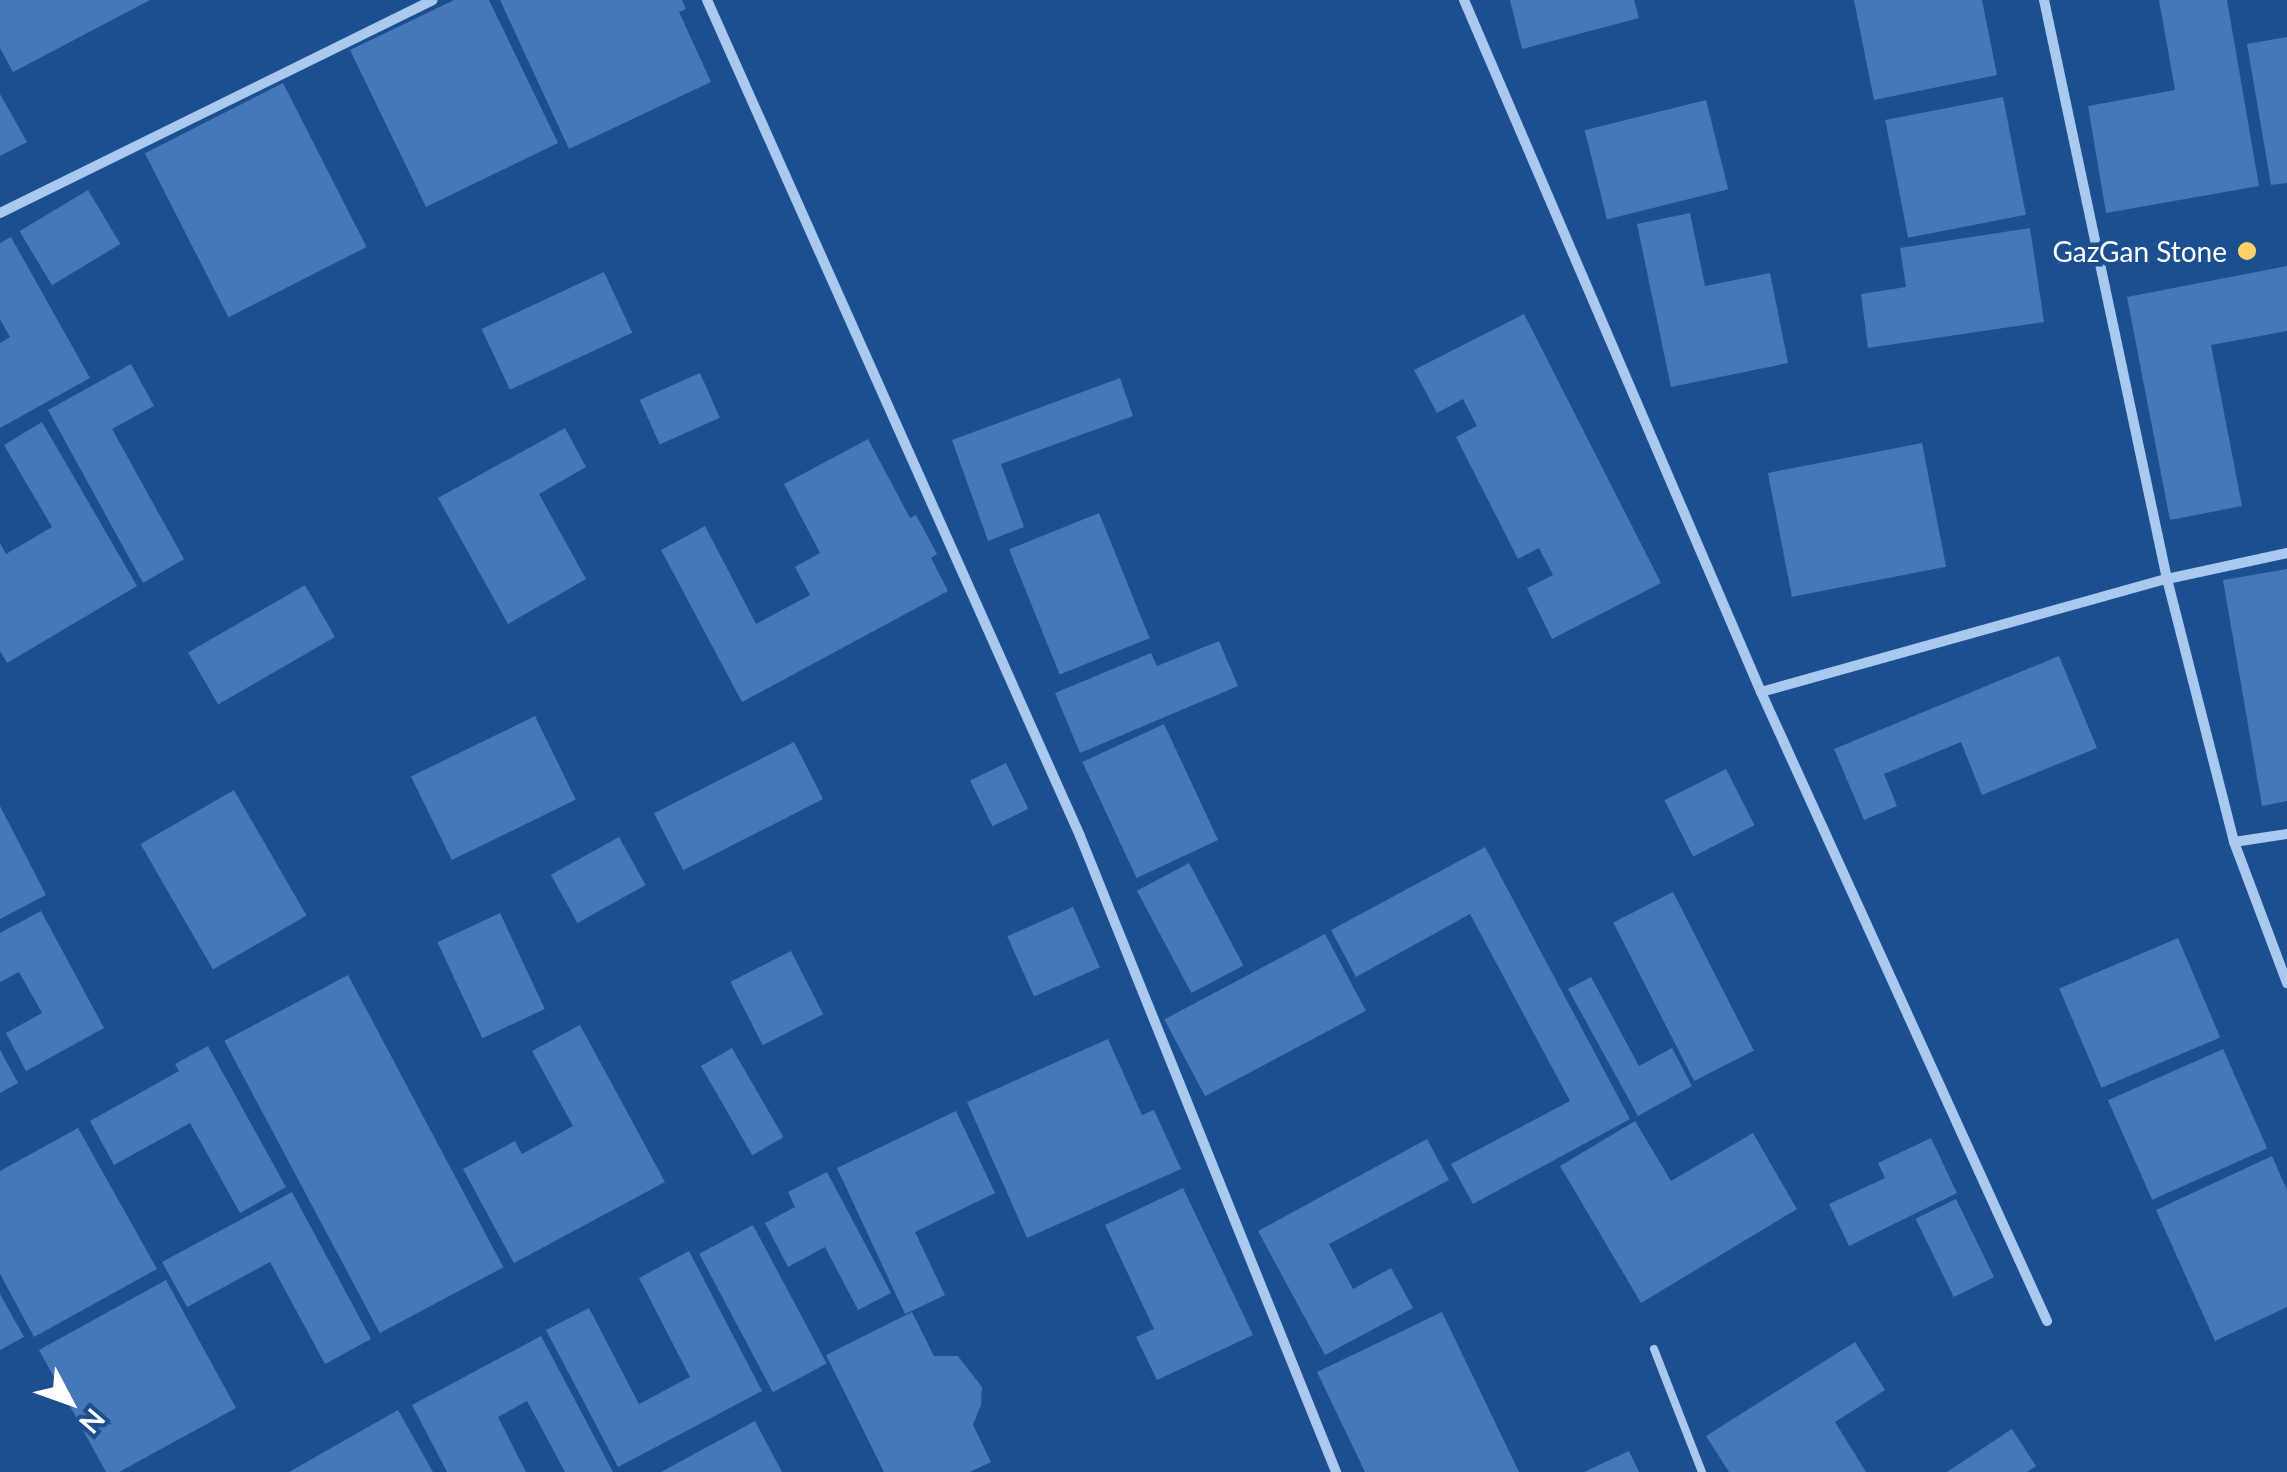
<!DOCTYPE html>
<html>
<head>
<meta charset="utf-8">
<style>
	body { margin:0 }
	#map { position:relative; width:2287px; height:1472px; overflow:hidden; background:#1b4f8f; font-family:Lato,sans-serif }
	div>[style] { position:absolute }
	[style*='--x'] { left:calc(var(--x)*1px); top:calc(var(--y)*1px); width:calc(var(--w)*1px); rotate:calc(var(--a)*1deg) }
	.building>* { inset:0; background:#4478b7; transform-origin:0 0 }
	.service>* { height:8px; margin:-4px; padding:0 4px; transform-origin:4px; border-radius:4px; background:#a9c9ee }
	.minor>* { height:10px; margin:-5px; padding:0 5px; transform-origin:5px; border-radius:5px; background:#a9c9ee }
	.dots>* { width:28px; height:28px; translate:-50% -50%; box-sizing:border-box; border:5px solid #1b4f8f; border-radius:50% }
	span { translate:-50% -50%; white-space:nowrap; text-align:center; line-height:1.15; -webkit-text-stroke:9px #1b4f8f; paint-order:stroke }
	.poi-label { font-size:28px; color:#fff }
	.right { translate:-100% -50%; text-align:right }
	.north { position:absolute; left:20px; top:1352px; width:100px; height:100px; -webkit-text-stroke:8px #1b4f8f; paint-order:stroke; rotate:131deg; font-size:28px; font-weight:700; line-height:40px; text-align:center; color:#fff }
	.north::after { content:''; display:block; margin:auto; width:35px; height:45px; background:#fff; clip-path:polygon(50% 0,100% 100%,50% 72%,0 100%) }
</style>
</head>
<body>
<div id="map">
	<div class="building">
		<i style="clip-path:polygon(0 0,150px 0,13px 72px,0 48px)"></i>
		<i style="clip-path:polygon(454px 0,489px 0,558px 143px,426px 207px,350px 50px)"></i>
		<i style="clip-path:polygon(500px 0,682px 0,686px 9px,679px 12px,711px 82px,569px 149px)"></i>
		<i style="clip-path:polygon(1510px 0,1634px 0,1639px 18px,1522px 49px)"></i>
		<i style="clip-path:polygon(1854px 0,1982px 0,1997px 75px,1874px 100px)"></i>
		<i style="clip-path:polygon(2159px 0,2227px 0,2259px 186px,2106px 213px,2088px 106px,2175px 90px)"></i>
		<i style="clip-path:polygon(2287px 37px,2287px 183px,2271px 185px,2247px 44px)"></i>
		<i style="left:283px;top:83px;width:184px;height:155px;rotate:63deg"></i>
		<i style="clip-path:polygon(0 94px,27px 142px,0 156px)"></i>
		<i style="left:2003px;top:97px;width:120px;height:120px;rotate:79deg"></i>
		<i style="left:1706px;top:100px;width:92px;height:125px;rotate:76deg"></i>
		<i style="left:88px;top:190px;width:63px;height:80px;rotate:59deg"></i>
		<i style="clip-path:polygon(1690px 213px,1705px 286px,1770px 273px,1788px 363px,1671px 387px,1637px 224px)"></i>
		<i style="clip-path:polygon(2030px 228px,2044px 322px,1868px 348px,1861px 294px,1906px 287px,1900px 248px)"></i>
		<i style="clip-path:polygon(11px 237px,90px 378px,0 428px,0 343px,10px 337px,0 319px,0 243px)"></i>
		<i style="clip-path:polygon(2287px 266px,2287px 331px,2211px 345px,2242px 506px,2170px 520px,2127px 297px)"></i>
		<i style="left:604px;top:272px;width:67px;height:135px;rotate:65deg"></i>
		<i style="clip-path:polygon(1524px 314px,1661px 583px,1552px 639px,1527px 588px,1553px 575px,1539px 548px,1518px 559px,1456px 437px,1477px 426px,1463px 399px,1437px 413px,1414px 370px)"></i>
		<i style="clip-path:polygon(131px 364px,154px 406px,112px 429px,184px 559px,143px 583px,48px 410px)"></i>
		<i style="left:700px;top:373px;width:49px;height:66px;rotate:66deg"></i>
		<i style="clip-path:polygon(1120px 378px,1133px 416px,1001px 464px,1024px 527px,988px 541px,952px 440px)"></i>
		<i style="clip-path:polygon(42px 422px,137px 586px,7px 663px,0 651px,0 543px,6px 554px,52px 527px,4px 445px)"></i>
		<i style="clip-path:polygon(565px 428px,586px 467px,539px 494px,586px 579px,508px 624px,438px 498px)"></i>
		<i style="clip-path:polygon(868px 439px,910px 518px,916px 515px,937px 554px,931px 558px,948px 591px,742px 702px,661px 550px,705px 526px,756px 624px,810px 595px,795px 567px,820px 553px,784px 484px)"></i>
		<i style="left:1922px;top:443px;width:126px;height:157px;rotate:79deg"></i>
		<i style="left:1099px;top:513px;width:135px;height:97px;rotate:68deg"></i>
		<i style="clip-path:polygon(2287px 569px,2287px 801px,2262px 806px,2223px 580px)"></i>
		<i style="left:305px;top:585px;width:60px;height:135px;rotate:60deg"></i>
		<i style="clip-path:polygon(1219px 641px,1238px 686px,1080px 753px,1055px 693px,1151px 653px,1157px 666px)"></i>
		<i style="clip-path:polygon(2059px 656px,2097px 748px,1982px 795px,1961px 742px,1884px 774px,1897px 806px,1864px 820px,1834px 749px)"></i>
		<i style="left:535px;top:716px;width:93px;height:138px;rotate:64deg"></i>
		<i style="left:1164px;top:724px;width:128px;height:90px;rotate:65deg"></i>
		<i style="left:794px;top:742px;width:64px;height:157px;rotate:63deg"></i>
		<i style="left:1006px;top:763px;width:51px;height:40px;rotate:64deg"></i>
		<i style="left:1726px;top:769px;width:63px;height:69px;rotate:63deg"></i>
		<i style="left:234px;top:790px;width:145px;height:108px;rotate:60deg"></i>
		<i style="clip-path:polygon(0 806px,46px 895px,0 919px)"></i>
		<i style="left:619px;top:837px;width:55px;height:78px;rotate:61deg"></i>
		<i style="clip-path:polygon(1485px 847px,1630px 1119px,1473px 1204px,1451px 1164px,1570px 1101px,1470px 914px,1356px 977px,1331px 930px)"></i>
		<i style="left:1189px;top:863px;width:116px;height:59px;rotate:62deg"></i>
		<i style="left:1673px;top:892px;width:178px;height:67px;rotate:63deg"></i>
		<i style="left:1073px;top:907px;width:66px;height:72px;rotate:66deg"></i>
		<i style="clip-path:polygon(41px 911px,104px 1028px,26px 1071px,6px 1033px,42px 1013px,19px 972px,0 982px,0 933px)"></i>
		<i style="left:500px;top:913px;width:106px;height:69px;rotate:65deg"></i>
		<i style="left:1325px;top:934px;width:87px;height:182px;rotate:62deg"></i>
		<i style="left:2178px;top:938px;width:108px;height:129px;rotate:67deg"></i>
		<i style="left:791px;top:951px;width:71px;height:68px;rotate:63deg"></i>
		<i style="left:348px;top:975px;width:331px;height:140px;rotate:62deg"></i>
		<i style="clip-path:polygon(1591px 977px,1639px 1066px,1672px 1048px,1692px 1086px,1638px 1116px,1568px 989px)"></i>
		<i style="clip-path:polygon(580px 1025px,665px 1182px,514px 1263px,463px 1169px,515px 1141px,522px 1154px,573px 1126px,532px 1051px)"></i>
		<i style="clip-path:polygon(1108px 1039px,1142px 1115px,1154px 1110px,1181px 1169px,1027px 1238px,967px 1102px)"></i>
		<i style="clip-path:polygon(208px 1046px,286px 1187px,240px 1213px,190px 1123px,114px 1165px,90px 1121px,179px 1071px,175px 1064px)"></i>
		<i style="left:732px;top:1048px;width:103px;height:36px;rotate:60deg"></i>
		<i style="left:2223px;top:1049px;width:109px;height:126px;rotate:66deg"></i>
		<i style="clip-path:polygon(0 1050px,18px 1083px,0 1093px)"></i>
		<i style="clip-path:polygon(956px 1111px,995px 1193px,915px 1232px,945px 1295px,905px 1314px,837px 1168px)"></i>
		<i style="clip-path:polygon(1635px 1121px,1671px 1181px,1753px 1133px,1797px 1209px,1641px 1303px,1560px 1166px)"></i>
		<i style="clip-path:polygon(78px 1128px,157px 1269px,34px 1337px,0 1274px,0 1171px)"></i>
		<i style="clip-path:polygon(1931px 1138px,1957px 1193px,1849px 1246px,1829px 1204px,1885px 1178px,1878px 1163px)"></i>
		<i style="clip-path:polygon(1427px 1139px,1449px 1180px,1329px 1244px,1353px 1289px,1391px 1268px,1413px 1308px,1325px 1355px,1258px 1231px)"></i>
		<i style="clip-path:polygon(2272px 1156px,2287px 1190px,2287px 1307px,2215px 1341px,2156px 1210px)"></i>
		<i style="clip-path:polygon(827px 1172px,891px 1293px,858px 1310px,825px 1247px,788px 1267px,765px 1223px,795px 1207px,788px 1192px)"></i>
		<i style="clip-path:polygon(1183px 1188px,1253px 1335px,1157px 1380px,1136px 1337px,1154px 1329px,1105px 1225px)"></i>
		<i style="clip-path:polygon(292px 1192px,371px 1339px,325px 1364px,270px 1262px,187px 1307px,162px 1262px)"></i>
		<i style="left:1956px;top:1199px;width:87px;height:45px;rotate:64deg"></i>
		<i style="left:753px;top:1225px;width:157px;height:61px;rotate:62deg"></i>
		<i style="clip-path:polygon(689px 1251px,762px 1391px,618px 1467px,546px 1330px,589px 1308px,639px 1404px,690px 1377px,639px 1278px)"></i>
		<i style="clip-path:polygon(166px 1280px,236px 1408px,119px 1472px,106px 1472px,39px 1350px)"></i>
		<i style="clip-path:polygon(0 1294px,24px 1337px,0 1350px)"></i>
		<i style="clip-path:polygon(912px 1312px,934px 1356px,958px 1356px,982px 1387px,981px 1405px,973px 1425px,991px 1462px,970px 1472px,884px 1472px,826px 1355px)"></i>
		<i style="clip-path:polygon(1442px 1312px,1519px 1472px,1365px 1472px,1317px 1372px)"></i>
		<i style="clip-path:polygon(541px 1336px,613px 1472px,565px 1472px,527px 1401px,498px 1417px,526px 1472px,447px 1472px,412px 1405px)"></i>
		<i style="clip-path:polygon(1855px 1342px,1885px 1390px,1835px 1422px,1866px 1472px,1729px 1472px,1706px 1436px)"></i>
		<i style="clip-path:polygon(398px 1410px,433px 1472px,289px 1472px)"></i>
		<i style="clip-path:polygon(755px 1421px,782px 1472px,661px 1472px)"></i>
		<i style="clip-path:polygon(2012px 1429px,2036px 1466px,2027px 1472px,1947px 1472px)"></i>
		<i style="clip-path:polygon(1629px 1451px,1639px 1472px,1584px 1472px)"></i>
	</div>
	<div class="service">
		<i style="--x:1654;--y:1349;--w:132;--a:68.7"></i>
	</div>
	<div class="minor">
		<i style="--x:707;--y:0;--w:915;--a:65.95"></i>
		<i style="--x:1080;--y:836;--w:686;--a:68.07"></i>
		<i style="--x:1464;--y:0;--w:753;--a:66.77"></i>
		<i style="--x:1761;--y:692;--w:691;--a:65.55"></i>
		<i style="--x:2044;--y:0;--w:592;--a:78.01"></i>
		<i style="--x:2167;--y:579;--w:271;--a:75.7"></i>
		<i style="--x:2234;--y:842;--w:151;--a:69.4"></i>
		<i style="--x:0;--y:213;--w:482;--a:-26.2"></i>
		<i style="--x:1761;--y:692;--w:421;--a:-15.6"></i>
		<i style="--x:2167;--y:579;--w:123;--a:-12.2"></i>
		<i style="--x:2234;--y:842;--w:54;--a:-8.6"></i>
	</div>
	<div class="dots">
		<i style="left:2247px;top:251px;background:#ffd166"></i>
	</div>
	<div class="poi-label">
		<span class="right" style="left:2227px;top:251px">GazGan Stone</span>
	</div>
	<div class="north">N</div>
</div>
</body>
</html>
